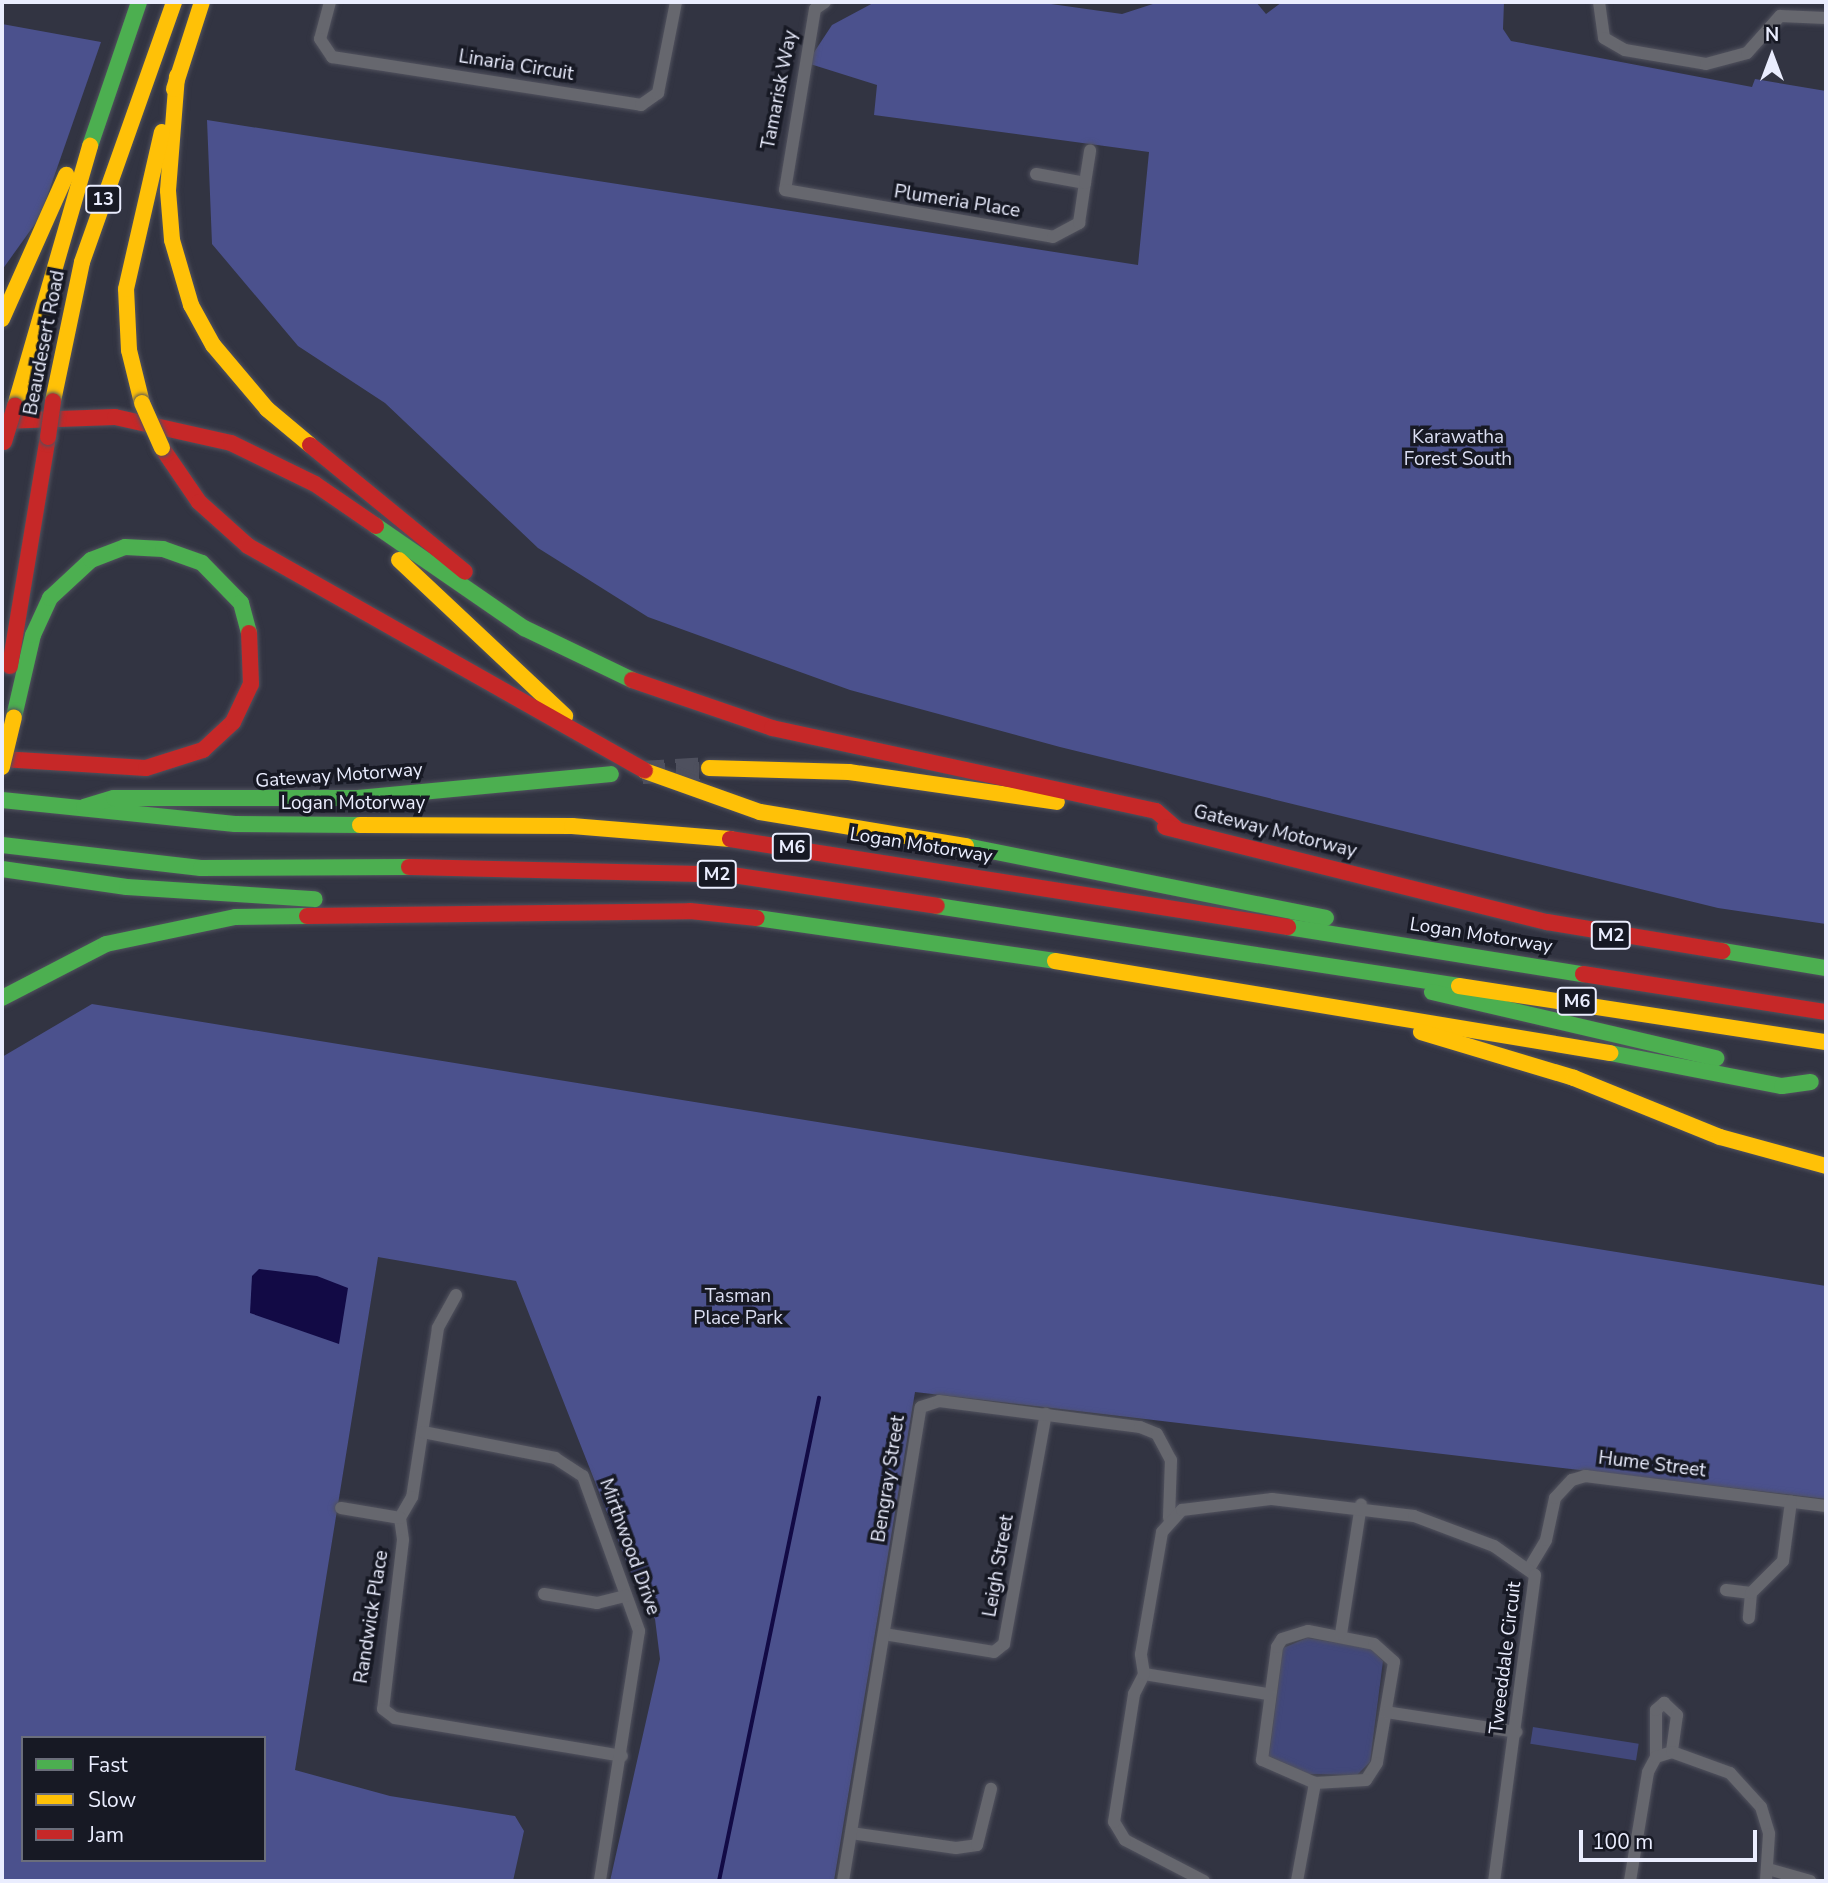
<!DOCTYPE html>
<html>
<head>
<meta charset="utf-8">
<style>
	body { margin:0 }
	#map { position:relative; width:1828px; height:1883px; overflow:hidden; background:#323442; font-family:"Nunito Sans",sans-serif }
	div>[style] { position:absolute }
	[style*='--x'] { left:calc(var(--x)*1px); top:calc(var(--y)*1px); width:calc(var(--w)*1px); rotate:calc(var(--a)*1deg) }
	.green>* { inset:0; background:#42487b; transform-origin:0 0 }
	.forest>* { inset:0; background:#4b518d }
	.water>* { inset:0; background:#120a45 }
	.stream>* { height:3.5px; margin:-1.75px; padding:0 1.75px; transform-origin:1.75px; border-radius:1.75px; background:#120a45 }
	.highway-tunnel>* { height:23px; margin-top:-11.5px; transform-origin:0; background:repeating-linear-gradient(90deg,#4e505e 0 23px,transparent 0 34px) }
	.roads { filter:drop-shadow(0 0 2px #51525e) drop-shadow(0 0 2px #51525e) }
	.street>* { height:12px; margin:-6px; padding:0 6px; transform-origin:6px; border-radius:6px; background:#66676e }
	.fast>* { height:16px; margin:-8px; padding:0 8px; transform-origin:8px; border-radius:8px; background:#4caf50 }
	.slow>* { height:16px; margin:-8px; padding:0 8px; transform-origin:8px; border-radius:8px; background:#ffc107 }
	.jam>* { height:16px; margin:-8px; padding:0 8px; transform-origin:8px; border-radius:8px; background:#c62828 }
	.bridges { filter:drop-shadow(0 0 2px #51525e) drop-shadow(0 0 2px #51525e) }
	.slow-bridge>* { height:16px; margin:-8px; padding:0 8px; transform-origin:8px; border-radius:8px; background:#ffc107 }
	.jam-bridge>* { height:16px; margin:-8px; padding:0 8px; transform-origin:8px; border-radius:8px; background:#c62828 }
	span { translate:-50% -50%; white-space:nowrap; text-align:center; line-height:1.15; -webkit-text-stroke:7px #171924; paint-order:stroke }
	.shield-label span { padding:2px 5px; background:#171924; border:2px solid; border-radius:5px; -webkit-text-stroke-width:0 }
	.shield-label { font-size:18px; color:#eaedfe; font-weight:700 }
	.street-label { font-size:19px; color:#eaedfe }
	.park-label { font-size:19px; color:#dbdef2 }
	.frame { position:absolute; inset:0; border:4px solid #eaedfe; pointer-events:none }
	.legend { position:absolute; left:21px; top:1736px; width:245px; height:126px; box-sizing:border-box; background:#171924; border:2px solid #6b6e7b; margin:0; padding:9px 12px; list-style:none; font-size:21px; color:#eaedfe }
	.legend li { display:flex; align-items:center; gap:14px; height:35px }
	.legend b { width:35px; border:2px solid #6b6e7b }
	.north { position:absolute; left:1737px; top:21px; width:70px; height:70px; -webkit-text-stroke:5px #171924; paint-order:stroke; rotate:0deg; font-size:19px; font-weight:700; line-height:28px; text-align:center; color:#eaedfe }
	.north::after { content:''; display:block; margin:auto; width:24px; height:32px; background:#eaedfe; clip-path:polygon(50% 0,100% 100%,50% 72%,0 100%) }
	.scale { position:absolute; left:1579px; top:1830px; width:178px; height:32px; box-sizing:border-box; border:4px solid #eaedfe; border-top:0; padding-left:9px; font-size:21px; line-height:24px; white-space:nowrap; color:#eaedfe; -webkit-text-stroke:5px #171924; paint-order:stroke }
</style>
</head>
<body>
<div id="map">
	<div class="green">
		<i style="clip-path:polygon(1307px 1638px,1370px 1648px,1383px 1661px,1370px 1762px,1357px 1775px,1308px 1774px,1269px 1756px,1283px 1648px)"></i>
		<i style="left:1533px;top:1727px;width:107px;height:17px;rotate:9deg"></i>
	</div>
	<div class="forest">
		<i style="clip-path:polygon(875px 2px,1037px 2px,1122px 14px,1159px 2px,1256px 2px,1266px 14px,1282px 2px,1504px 2px,1503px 29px,1511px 41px,1752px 87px,1755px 79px,1826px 91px,1826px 924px,1718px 908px,1060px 747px,850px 690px,648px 617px,538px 548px,385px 403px,298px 346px,212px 244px,207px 120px,1138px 265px,1149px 152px,874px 115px,877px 85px,807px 63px,832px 25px)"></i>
		<i style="clip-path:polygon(2px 24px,101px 42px,40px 217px,2px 270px)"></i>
		<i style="clip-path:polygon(evenodd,92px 1004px,1826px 1286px,1826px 1499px,915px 1392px,834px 1881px,610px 1881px,660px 1659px,655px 1619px,638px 1591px,516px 1281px,378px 1257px,295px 1770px,390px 1796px,515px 1816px,524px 1831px,513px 1881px,2px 1881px,2px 1057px,92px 1004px,23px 1738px,264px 1738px,264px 1860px,23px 1860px,23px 1738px)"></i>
	</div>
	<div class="water">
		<i style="clip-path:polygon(259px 1269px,317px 1276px,348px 1288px,339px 1344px,250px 1313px,252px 1276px)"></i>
	</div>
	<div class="stream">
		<i style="--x:719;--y:1881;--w:493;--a:-78.3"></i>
	</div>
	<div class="highway-tunnel">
		<i style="--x:642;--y:772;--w:67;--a:-3.4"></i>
	</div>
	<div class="roads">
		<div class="street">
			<i style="--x:330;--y:2;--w:38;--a:105"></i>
			<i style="--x:320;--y:39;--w:22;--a:56"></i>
			<i style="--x:332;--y:57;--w:313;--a:8.8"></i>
			<i style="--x:641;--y:105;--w:21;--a:-35"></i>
			<i style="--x:658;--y:93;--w:93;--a:-78.8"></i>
			<i style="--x:825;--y:2;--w:12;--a:145"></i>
			<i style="--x:815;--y:9;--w:183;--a:99.4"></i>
			<i style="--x:785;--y:190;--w:272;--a:9.9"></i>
			<i style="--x:1053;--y:237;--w:30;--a:-28"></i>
			<i style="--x:1079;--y:223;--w:40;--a:-81.5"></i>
			<i style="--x:1599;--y:2;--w:36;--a:82"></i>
			<i style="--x:1604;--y:38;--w:24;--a:30"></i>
			<i style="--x:1625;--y:50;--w:82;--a:9.8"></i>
			<i style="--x:1706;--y:64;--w:42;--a:-15"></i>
			<i style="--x:1747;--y:53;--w:50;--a:-48.3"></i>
			<i style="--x:1780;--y:16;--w:46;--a:2.5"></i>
			<i style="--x:1036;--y:174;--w:50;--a:10.4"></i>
			<i style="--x:1085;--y:183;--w:33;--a:-81"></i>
			<i style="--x:456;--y:1295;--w:38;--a:119"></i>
			<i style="--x:438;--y:1328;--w:171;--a:98.7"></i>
			<i style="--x:412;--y:1497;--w:24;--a:120"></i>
			<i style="--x:400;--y:1518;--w:22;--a:82"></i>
			<i style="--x:403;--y:1540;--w:170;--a:96.7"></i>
			<i style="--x:383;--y:1709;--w:15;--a:37"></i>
			<i style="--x:395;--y:1718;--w:230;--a:9.5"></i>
			<i style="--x:423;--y:1432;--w:135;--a:11.1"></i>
			<i style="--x:555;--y:1458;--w:33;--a:33"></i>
			<i style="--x:583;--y:1476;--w:165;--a:70.1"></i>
			<i style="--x:639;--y:1631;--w:253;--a:98.9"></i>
			<i style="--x:341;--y:1508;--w:60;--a:9.6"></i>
			<i style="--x:1530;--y:1567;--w:31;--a:-59"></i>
			<i style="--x:1546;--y:1540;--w:43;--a:-77.9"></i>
			<i style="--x:1555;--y:1498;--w:25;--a:-47"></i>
			<i style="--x:1572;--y:1480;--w:14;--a:-17"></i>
			<i style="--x:1585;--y:1476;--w:243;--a:7.1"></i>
			<i style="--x:1726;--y:1590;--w:25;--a:7"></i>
			<i style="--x:1751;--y:1593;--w:25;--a:95"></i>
			<i style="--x:1751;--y:1593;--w:45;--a:-45"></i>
			<i style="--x:1783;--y:1561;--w:60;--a:-82.3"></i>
			<i style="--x:544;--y:1594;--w:54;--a:9.6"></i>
			<i style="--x:597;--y:1603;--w:30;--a:-14"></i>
			<i style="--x:1308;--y:1631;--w:67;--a:11.1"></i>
			<i style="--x:1374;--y:1644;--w:27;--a:42"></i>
			<i style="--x:1394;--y:1662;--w:102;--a:99.6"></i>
			<i style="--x:1377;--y:1763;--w:20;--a:123"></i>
			<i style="--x:1366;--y:1780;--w:51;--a:176.6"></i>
			<i style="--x:1315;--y:1783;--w:58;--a:-156.5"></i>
			<i style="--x:1262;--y:1760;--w:114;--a:-82.4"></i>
			<i style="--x:1277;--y:1647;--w:9;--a:-58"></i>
			<i style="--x:1282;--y:1639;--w:27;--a:-17"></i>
			<i style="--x:884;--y:1634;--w:111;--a:9.3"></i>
			<i style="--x:994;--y:1652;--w:13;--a:-39"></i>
			<i style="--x:1004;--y:1644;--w:234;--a:-79.7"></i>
			<i style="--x:1341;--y:1634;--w:131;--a:-81.2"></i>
			<i style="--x:1144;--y:1674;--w:126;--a:9.2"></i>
			<i style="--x:1386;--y:1712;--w:132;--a:8.7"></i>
			<i style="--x:1656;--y:1757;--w:47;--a:-90"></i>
			<i style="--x:1656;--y:1710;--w:11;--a:-41"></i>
			<i style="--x:1664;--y:1703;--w:18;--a:43"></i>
			<i style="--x:1677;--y:1715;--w:37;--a:98"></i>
			<i style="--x:851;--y:1833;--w:106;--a:8.1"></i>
			<i style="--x:956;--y:1848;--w:21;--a:-8"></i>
			<i style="--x:977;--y:1845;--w:58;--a:-76"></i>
			<i style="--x:1768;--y:1869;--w:44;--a:15.9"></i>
			<i style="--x:843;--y:1881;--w:480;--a:-80.7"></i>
			<i style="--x:921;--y:1407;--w:19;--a:-18"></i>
			<i style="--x:939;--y:1401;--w:203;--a:7.4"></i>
			<i style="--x:1140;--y:1427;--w:18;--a:22"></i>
			<i style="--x:1157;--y:1434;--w:30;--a:62"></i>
			<i style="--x:1171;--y:1460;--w:58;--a:92"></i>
			<i style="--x:1204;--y:1881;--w:89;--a:-152.6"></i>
			<i style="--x:1125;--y:1840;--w:21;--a:-121"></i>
			<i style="--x:1114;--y:1822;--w:130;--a:-81.1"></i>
			<i style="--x:1134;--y:1694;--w:22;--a:-63"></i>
			<i style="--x:1144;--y:1674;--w:20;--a:-99"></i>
			<i style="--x:1141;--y:1654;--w:124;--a:-80.2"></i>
			<i style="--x:1162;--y:1532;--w:30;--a:-48"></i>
			<i style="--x:1182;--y:1510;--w:91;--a:-7"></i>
			<i style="--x:1272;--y:1499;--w:143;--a:6.8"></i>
			<i style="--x:1414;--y:1516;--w:85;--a:20.6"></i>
			<i style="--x:1494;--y:1546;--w:50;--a:35.3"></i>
			<i style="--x:1535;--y:1575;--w:309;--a:97.6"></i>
			<i style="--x:1297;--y:1881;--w:100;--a:-79.6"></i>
			<i style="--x:1630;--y:1881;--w:110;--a:-80.6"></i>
			<i style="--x:1648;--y:1772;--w:17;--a:-62"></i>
			<i style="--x:1656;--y:1757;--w:17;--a:-17"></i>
			<i style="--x:1672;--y:1752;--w:62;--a:19.9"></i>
			<i style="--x:1730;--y:1773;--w:46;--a:47.6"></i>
			<i style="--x:1761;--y:1807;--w:28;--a:73"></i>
			<i style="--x:1769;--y:1834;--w:47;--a:93.7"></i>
		</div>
		<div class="fast">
			<i style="--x:90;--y:146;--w:152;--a:-71.2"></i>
			<i style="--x:376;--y:526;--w:180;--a:34.6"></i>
			<i style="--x:524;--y:628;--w:120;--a:25.7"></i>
			<i style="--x:14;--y:717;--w:84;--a:-77"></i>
			<i style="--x:33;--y:635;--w:41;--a:-65.3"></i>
			<i style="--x:50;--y:598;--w:56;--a:-42.8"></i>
			<i style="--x:91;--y:560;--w:36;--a:-21"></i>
			<i style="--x:125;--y:547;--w:38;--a:3"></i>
			<i style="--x:163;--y:549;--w:41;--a:19.7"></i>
			<i style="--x:202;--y:563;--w:56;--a:45.7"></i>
			<i style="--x:241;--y:603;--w:31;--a:75"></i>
			<i style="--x:2;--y:800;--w:234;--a:5.9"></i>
			<i style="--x:235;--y:824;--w:125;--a:0.5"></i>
			<i style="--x:84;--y:807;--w:31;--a:-17"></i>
			<i style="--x:114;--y:798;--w:244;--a:0"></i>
			<i style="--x:358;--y:798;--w:254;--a:-5.4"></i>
			<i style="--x:2;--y:845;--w:200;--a:6.6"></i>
			<i style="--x:201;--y:868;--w:208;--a:-0.3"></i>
			<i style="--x:966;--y:846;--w:367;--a:11.3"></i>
			<i style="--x:2;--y:869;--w:126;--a:8.2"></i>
			<i style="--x:127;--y:887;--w:188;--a:3.7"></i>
			<i style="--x:937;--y:906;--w:528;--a:8.71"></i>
			<i style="--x:757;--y:918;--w:301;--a:8.2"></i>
			<i style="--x:1288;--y:927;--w:299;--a:9.1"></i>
			<i style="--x:1723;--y:951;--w:104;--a:9.4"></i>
			<i style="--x:1432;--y:992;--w:292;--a:13.1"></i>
			<i style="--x:2;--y:998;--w:117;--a:-27.4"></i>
			<i style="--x:106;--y:944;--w:132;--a:-11.8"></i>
			<i style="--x:235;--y:917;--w:72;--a:-0.8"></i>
			<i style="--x:1610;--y:1053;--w:175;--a:10.9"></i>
			<i style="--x:1782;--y:1086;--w:29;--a:-8"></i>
		</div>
		<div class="slow">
			<i style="--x:177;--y:76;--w:115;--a:94.5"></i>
			<i style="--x:168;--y:191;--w:49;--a:85.3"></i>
			<i style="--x:172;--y:240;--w:68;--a:73.7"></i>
			<i style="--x:191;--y:305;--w:46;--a:61.2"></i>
			<i style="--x:213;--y:345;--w:84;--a:49.8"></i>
			<i style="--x:267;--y:409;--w:56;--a:39.9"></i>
			<i style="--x:174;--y:89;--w:91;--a:-72.2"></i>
			<i style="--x:2;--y:319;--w:158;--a:-66"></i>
			<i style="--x:53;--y:401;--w:142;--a:-78.2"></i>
			<i style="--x:82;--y:262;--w:276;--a:-70.5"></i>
			<i style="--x:142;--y:403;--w:55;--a:-103.8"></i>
			<i style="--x:129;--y:350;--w:61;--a:-92.8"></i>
			<i style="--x:126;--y:289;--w:161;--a:-77.1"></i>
			<i style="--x:15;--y:406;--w:271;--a:-73.9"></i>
			<i style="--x:399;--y:560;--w:228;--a:43.2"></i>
			<i style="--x:709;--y:768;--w:140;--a:1.6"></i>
			<i style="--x:849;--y:772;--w:210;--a:8.2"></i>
			<i style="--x:645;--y:771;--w:122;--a:19.6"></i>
			<i style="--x:760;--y:812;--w:209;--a:9.4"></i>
			<i style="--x:360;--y:825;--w:212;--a:0.3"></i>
			<i style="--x:572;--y:826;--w:159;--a:4.7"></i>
			<i style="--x:1055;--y:961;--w:563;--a:9.41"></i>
			<i style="--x:1459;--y:986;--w:371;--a:8.7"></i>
			<i style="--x:1421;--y:1032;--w:160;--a:16.7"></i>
			<i style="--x:1574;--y:1078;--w:157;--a:22"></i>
			<i style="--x:1720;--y:1137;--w:110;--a:15.3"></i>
		</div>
		<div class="jam">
			<i style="--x:2;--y:421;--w:113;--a:-2"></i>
			<i style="--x:115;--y:417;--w:119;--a:12.6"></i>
			<i style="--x:231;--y:443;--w:93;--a:26"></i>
			<i style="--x:315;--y:484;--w:74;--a:34.5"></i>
			<i style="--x:310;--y:445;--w:200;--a:39.3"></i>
			<i style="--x:162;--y:448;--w:65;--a:55.6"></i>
			<i style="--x:199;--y:502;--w:66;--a:41.9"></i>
			<i style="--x:248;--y:546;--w:456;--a:29.5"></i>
			<i style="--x:10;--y:666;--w:232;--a:-80.6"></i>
			<i style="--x:632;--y:680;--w:148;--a:18.9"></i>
			<i style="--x:772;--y:728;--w:393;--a:12.2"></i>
			<i style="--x:1156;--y:811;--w:29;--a:41"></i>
			<i style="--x:2;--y:759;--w:144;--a:3.6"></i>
			<i style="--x:146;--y:768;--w:60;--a:-17.5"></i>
			<i style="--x:203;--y:750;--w:41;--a:-43"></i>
			<i style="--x:233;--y:722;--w:42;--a:-64.7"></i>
			<i style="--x:251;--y:684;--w:51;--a:-92.2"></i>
			<i style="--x:1165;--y:827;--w:394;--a:14"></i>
			<i style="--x:1547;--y:922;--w:178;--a:9.4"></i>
			<i style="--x:730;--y:839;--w:565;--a:8.96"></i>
			<i style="--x:409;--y:867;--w:324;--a:1.4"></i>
			<i style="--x:733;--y:875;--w:206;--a:8.6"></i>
			<i style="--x:307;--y:916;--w:383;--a:-0.7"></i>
			<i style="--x:690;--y:911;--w:67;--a:6"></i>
			<i style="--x:1583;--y:974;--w:246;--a:8.9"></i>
		</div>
	</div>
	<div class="bridges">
		<div class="slow-bridge">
			<i style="--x:142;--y:403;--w:49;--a:66"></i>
			<i style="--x:2;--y:767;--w:51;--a:-76.5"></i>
		</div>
		<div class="jam-bridge">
			<i style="--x:48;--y:437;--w:36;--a:-82"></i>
			<i style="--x:4;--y:442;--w:38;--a:-73"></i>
		</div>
	</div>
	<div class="shield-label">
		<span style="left:103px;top:199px">13</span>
		<span style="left:792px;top:847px">M6</span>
		<span style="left:717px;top:874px">M2</span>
		<span style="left:1611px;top:935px">M2</span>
		<span style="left:1577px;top:1001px">M6</span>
	</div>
	<div class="street-label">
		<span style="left:516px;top:66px;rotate:9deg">Linaria Circuit</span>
		<span style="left:780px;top:90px;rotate:-79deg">Tamarisk Way</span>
		<span style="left:957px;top:202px;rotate:9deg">Plumeria Place</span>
		<span style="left:45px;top:343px;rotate:-79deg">Beaudesert Road</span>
		<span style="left:339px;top:776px;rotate:-4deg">Gateway Motorway</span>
		<span style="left:353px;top:804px">Logan Motorway</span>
		<span style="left:1275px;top:832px;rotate:14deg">Gateway Motorway</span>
		<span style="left:921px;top:846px;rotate:9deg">Logan Motorway</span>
		<span style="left:1481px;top:936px;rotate:9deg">Logan Motorway</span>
		<span style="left:1652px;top:1465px;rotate:7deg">Hume Street</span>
		<span style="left:889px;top:1479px;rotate:-81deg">Bengray Street</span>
		<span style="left:629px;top:1547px;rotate:70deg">Mirthwood Drive</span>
		<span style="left:999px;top:1566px;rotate:-80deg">Leigh Street</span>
		<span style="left:372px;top:1617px;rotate:-81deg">Randwick Place</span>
		<span style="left:1506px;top:1658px;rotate:-83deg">Tweeddale Circuit</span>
	</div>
	<div class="park-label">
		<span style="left:1458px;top:449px">Karawatha<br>Forest South</span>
		<span style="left:738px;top:1308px">Tasman<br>Place Park</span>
	</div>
	<div class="frame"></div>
	<ul class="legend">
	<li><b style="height:9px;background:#4caf50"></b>Fast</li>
	<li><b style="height:9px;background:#ffc107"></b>Slow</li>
	<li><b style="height:9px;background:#c62828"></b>Jam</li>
	</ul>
	<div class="north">N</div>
	<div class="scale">100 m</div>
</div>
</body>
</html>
